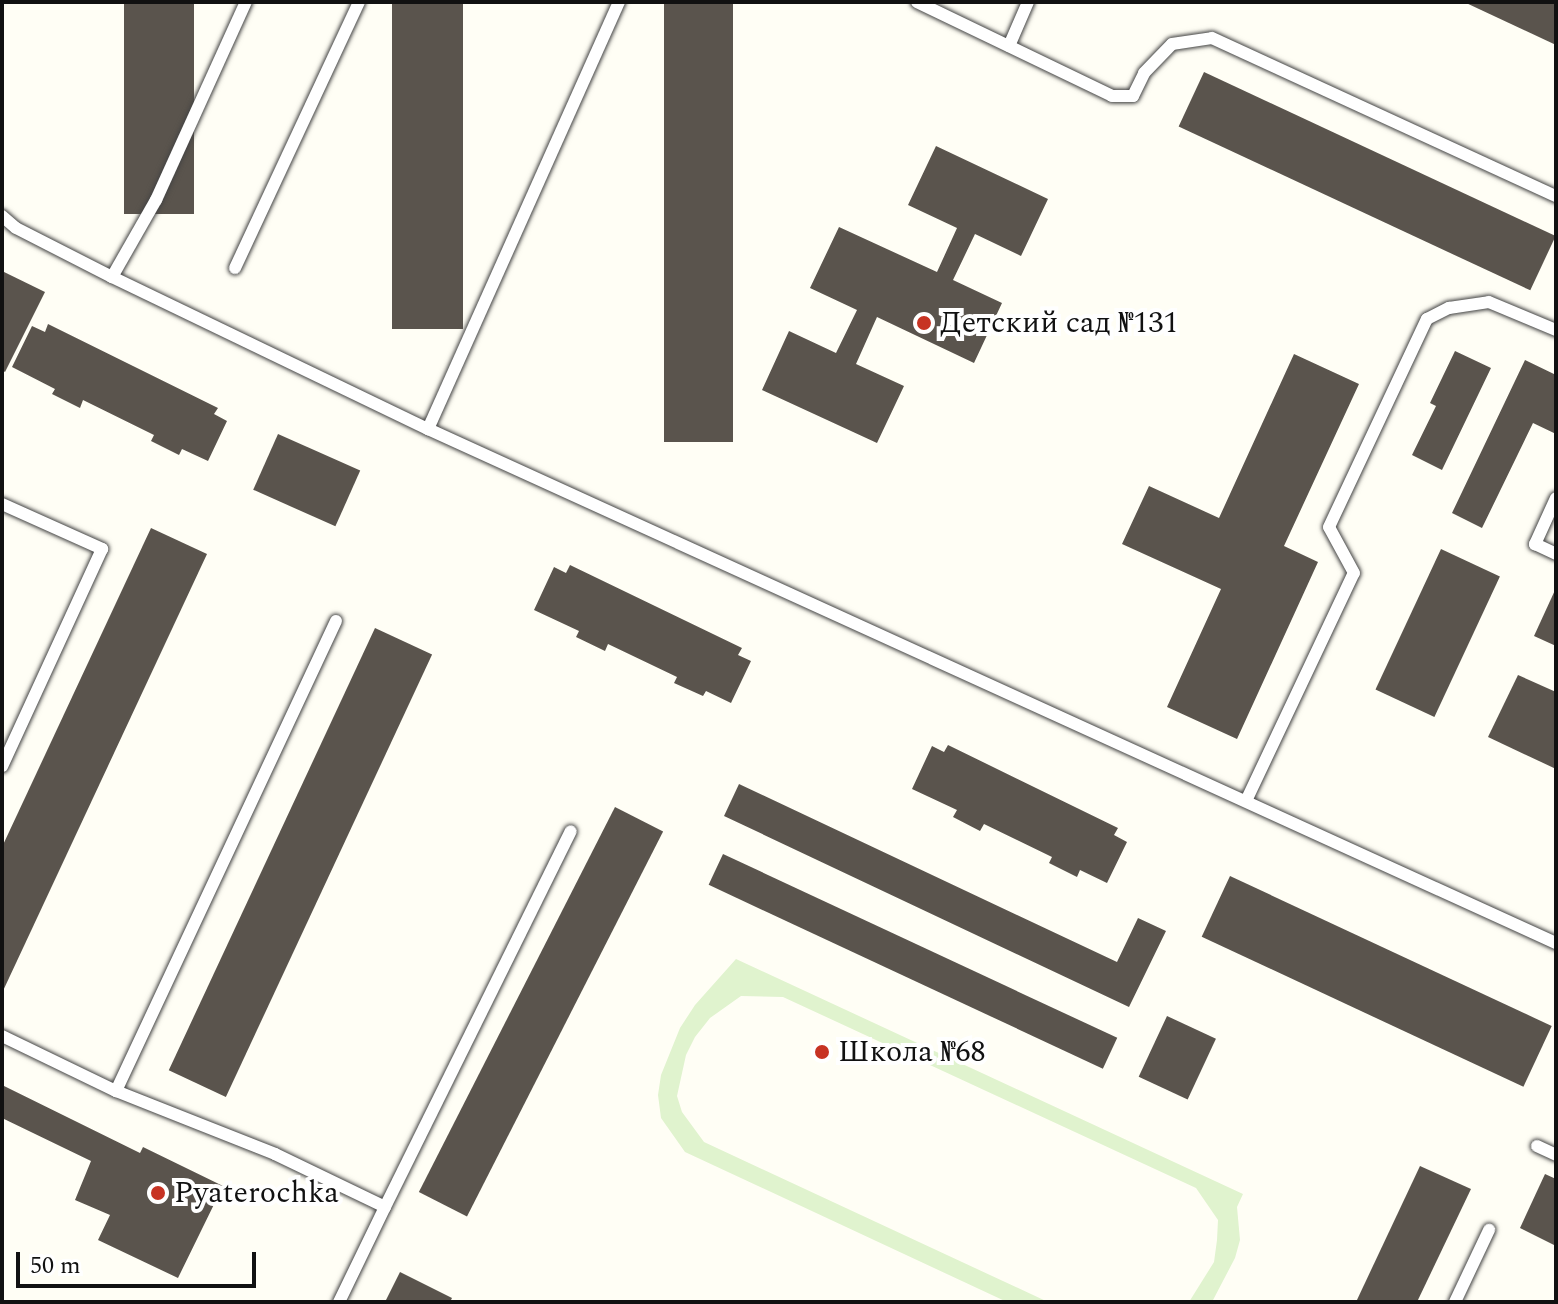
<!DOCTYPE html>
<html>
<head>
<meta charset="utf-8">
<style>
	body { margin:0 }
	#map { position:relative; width:1558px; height:1304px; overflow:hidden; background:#fffef5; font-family:Spectral,serif }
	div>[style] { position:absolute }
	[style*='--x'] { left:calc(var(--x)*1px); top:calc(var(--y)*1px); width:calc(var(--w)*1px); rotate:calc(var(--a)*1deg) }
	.pitch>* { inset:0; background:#e0f3ce }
	.building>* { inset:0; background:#5a544d; transform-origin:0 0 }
	.roads { filter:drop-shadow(0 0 2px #444) drop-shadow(0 0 2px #444) }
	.lane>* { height:12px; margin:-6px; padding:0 6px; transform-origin:6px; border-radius:6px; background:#fff }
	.dots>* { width:22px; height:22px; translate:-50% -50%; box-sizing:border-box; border:4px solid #fff; border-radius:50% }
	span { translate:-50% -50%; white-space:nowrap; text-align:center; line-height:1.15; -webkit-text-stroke:8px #fff; paint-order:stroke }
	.poi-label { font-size:30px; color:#111 }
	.left { translate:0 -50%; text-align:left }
	.frame { position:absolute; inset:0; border:4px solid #111; pointer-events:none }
	.scale { position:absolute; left:16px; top:1252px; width:240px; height:36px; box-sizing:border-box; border:4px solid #111; border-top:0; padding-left:10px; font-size:24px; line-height:28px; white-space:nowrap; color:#111; -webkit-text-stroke:6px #fff; paint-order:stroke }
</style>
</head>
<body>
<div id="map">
	<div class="pitch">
		<i style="clip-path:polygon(736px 959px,1243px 1194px,1237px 1207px,1240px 1240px,1235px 1258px,1212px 1302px,1189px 1302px,1214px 1262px,1217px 1240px,1218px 1220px,1196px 1188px,783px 997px,741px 996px,710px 1018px,695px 1037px,686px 1055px,677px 1096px,682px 1112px,704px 1142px,1048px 1302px,1007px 1302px,685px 1152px,661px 1118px,658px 1095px,661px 1075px,680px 1028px,695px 1005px)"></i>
	</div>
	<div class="building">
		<i style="left:124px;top:2px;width:70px;height:212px"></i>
		<i style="left:392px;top:2px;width:71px;height:327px"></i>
		<i style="left:664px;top:2px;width:69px;height:440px"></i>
		<i style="clip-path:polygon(1464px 2px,1556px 2px,1556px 45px)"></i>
		<i style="left:1204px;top:72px;width:388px;height:60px;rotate:25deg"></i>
		<i style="clip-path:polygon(936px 146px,1048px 199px,1021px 256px,975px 234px,953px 280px,1002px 303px,974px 363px,877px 317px,856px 364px,904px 386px,877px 443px,762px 390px,789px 331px,836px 353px,857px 310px,810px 288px,839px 227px,937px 272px,957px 228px,908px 205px)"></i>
		<i style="clip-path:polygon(2px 271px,45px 292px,5px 372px,2px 370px)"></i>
		<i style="clip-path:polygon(48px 324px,218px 408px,214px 414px,227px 421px,208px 461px,182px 449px,179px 455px,151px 441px,154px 435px,83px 400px,80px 408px,52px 394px,55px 389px,12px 367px,32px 326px,45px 332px)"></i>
		<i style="clip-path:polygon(1455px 351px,1491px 368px,1442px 470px,1412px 455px,1436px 406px,1430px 403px)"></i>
		<i style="clip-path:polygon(1294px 354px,1359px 384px,1284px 546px,1318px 562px,1237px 739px,1167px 707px,1221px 589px,1122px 544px,1149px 486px,1219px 518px)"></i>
		<i style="clip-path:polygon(1525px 360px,1556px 375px,1556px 434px,1533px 423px,1482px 528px,1452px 513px)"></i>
		<i style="left:278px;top:434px;width:90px;height:61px;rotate:24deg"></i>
		<i style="clip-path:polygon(151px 528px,207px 554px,2px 993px,2px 847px)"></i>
		<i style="left:1441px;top:549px;width:65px;height:155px;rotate:25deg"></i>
		<i style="clip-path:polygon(570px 565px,742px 648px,738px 655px,751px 661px,731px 703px,706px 691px,703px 696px,674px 683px,677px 677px,608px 644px,605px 651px,576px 637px,579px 631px,534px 610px,554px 567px,566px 573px)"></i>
		<i style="clip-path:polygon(1556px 588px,1556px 646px,1534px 636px)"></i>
		<i style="left:375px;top:628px;width:63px;height:488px;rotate:25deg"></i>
		<i style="clip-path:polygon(1518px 675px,1556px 692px,1556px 769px,1488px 737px)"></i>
		<i style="clip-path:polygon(948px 745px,1118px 828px,1114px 835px,1127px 842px,1107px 883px,1080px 870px,1077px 877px,1049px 863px,1052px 857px,984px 824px,980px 831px,953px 817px,957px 810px,912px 789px,932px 746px,944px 752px)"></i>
		<i style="clip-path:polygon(739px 784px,1117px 962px,1138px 918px,1166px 931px,1129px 1007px,724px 816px)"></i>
		<i style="left:615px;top:807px;width:54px;height:432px;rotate:27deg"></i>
		<i style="left:723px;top:854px;width:435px;height:34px;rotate:25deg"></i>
		<i style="left:1230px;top:876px;width:355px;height:67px;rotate:25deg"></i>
		<i style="left:1167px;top:1016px;width:54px;height:67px;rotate:25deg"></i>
		<i style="clip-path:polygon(2px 1085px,140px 1153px,143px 1147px,223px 1186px,178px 1278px,98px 1240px,110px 1215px,75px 1200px,91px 1161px,2px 1118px)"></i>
		<i style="clip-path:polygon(1420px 1166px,1471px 1189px,1417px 1302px,1356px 1302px)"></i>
		<i style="clip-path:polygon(1545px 1174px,1556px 1179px,1556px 1246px,1520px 1228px)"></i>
		<i style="clip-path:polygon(400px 1272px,452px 1298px,450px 1302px,385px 1302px)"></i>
	</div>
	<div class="roads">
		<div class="lane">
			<i style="--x:917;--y:2;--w:216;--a:25.7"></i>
			<i style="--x:1112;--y:96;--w:21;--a:0"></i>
			<i style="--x:1133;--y:96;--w:25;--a:-64"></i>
			<i style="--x:1144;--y:73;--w:40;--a:-46"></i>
			<i style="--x:1172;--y:44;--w:40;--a:-8.5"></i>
			<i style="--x:1212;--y:38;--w:379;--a:24.7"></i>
			<i style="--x:1009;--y:46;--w:48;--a:-66.6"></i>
			<i style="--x:2;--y:216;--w:18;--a:41"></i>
			<i style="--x:16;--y:228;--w:108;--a:27"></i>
			<i style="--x:112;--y:277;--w:351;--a:25.7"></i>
			<i style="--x:428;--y:429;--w:1240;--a:24.5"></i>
			<i style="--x:235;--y:268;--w:293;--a:-65"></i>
			<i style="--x:112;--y:277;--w:89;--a:-60.3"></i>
			<i style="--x:156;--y:200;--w:217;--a:-65.6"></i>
			<i style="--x:428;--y:429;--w:468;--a:-65.9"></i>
			<i style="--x:1556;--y:498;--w:51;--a:114.5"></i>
			<i style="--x:1535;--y:544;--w:23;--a:25"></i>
			<i style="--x:2;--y:504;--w:110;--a:24.2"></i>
			<i style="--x:102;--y:549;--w:239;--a:114.7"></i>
			<i style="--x:1246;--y:801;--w:252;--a:-64.7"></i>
			<i style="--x:1354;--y:573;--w:52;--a:-118.5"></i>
			<i style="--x:1329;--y:527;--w:230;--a:-64.8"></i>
			<i style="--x:1427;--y:319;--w:25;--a:-27"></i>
			<i style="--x:1449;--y:308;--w:40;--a:-8.5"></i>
			<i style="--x:1489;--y:302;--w:73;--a:22.7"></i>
			<i style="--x:2;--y:1036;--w:127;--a:25.8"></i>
			<i style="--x:116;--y:1091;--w:171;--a:21.6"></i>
			<i style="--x:275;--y:1154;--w:122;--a:25.7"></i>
			<i style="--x:385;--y:1207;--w:106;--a:115.8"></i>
			<i style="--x:116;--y:1091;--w:519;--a:-64.92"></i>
			<i style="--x:1537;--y:1146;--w:21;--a:25"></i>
			<i style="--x:385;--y:1207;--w:419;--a:-63.7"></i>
			<i style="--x:1455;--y:1302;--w:80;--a:-64.7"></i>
		</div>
	</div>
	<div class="dots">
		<i style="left:924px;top:323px;background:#c73323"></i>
		<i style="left:822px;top:1052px;background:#c73323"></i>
		<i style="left:158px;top:1193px;background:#c73323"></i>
	</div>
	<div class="poi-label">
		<span class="left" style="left:940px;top:323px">Детский сад №131</span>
		<span class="left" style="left:838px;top:1052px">Школа №68</span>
		<span class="left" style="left:174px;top:1193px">Pyaterochka</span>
	</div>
	<div class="frame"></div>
	<div class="scale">50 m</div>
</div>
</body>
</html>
